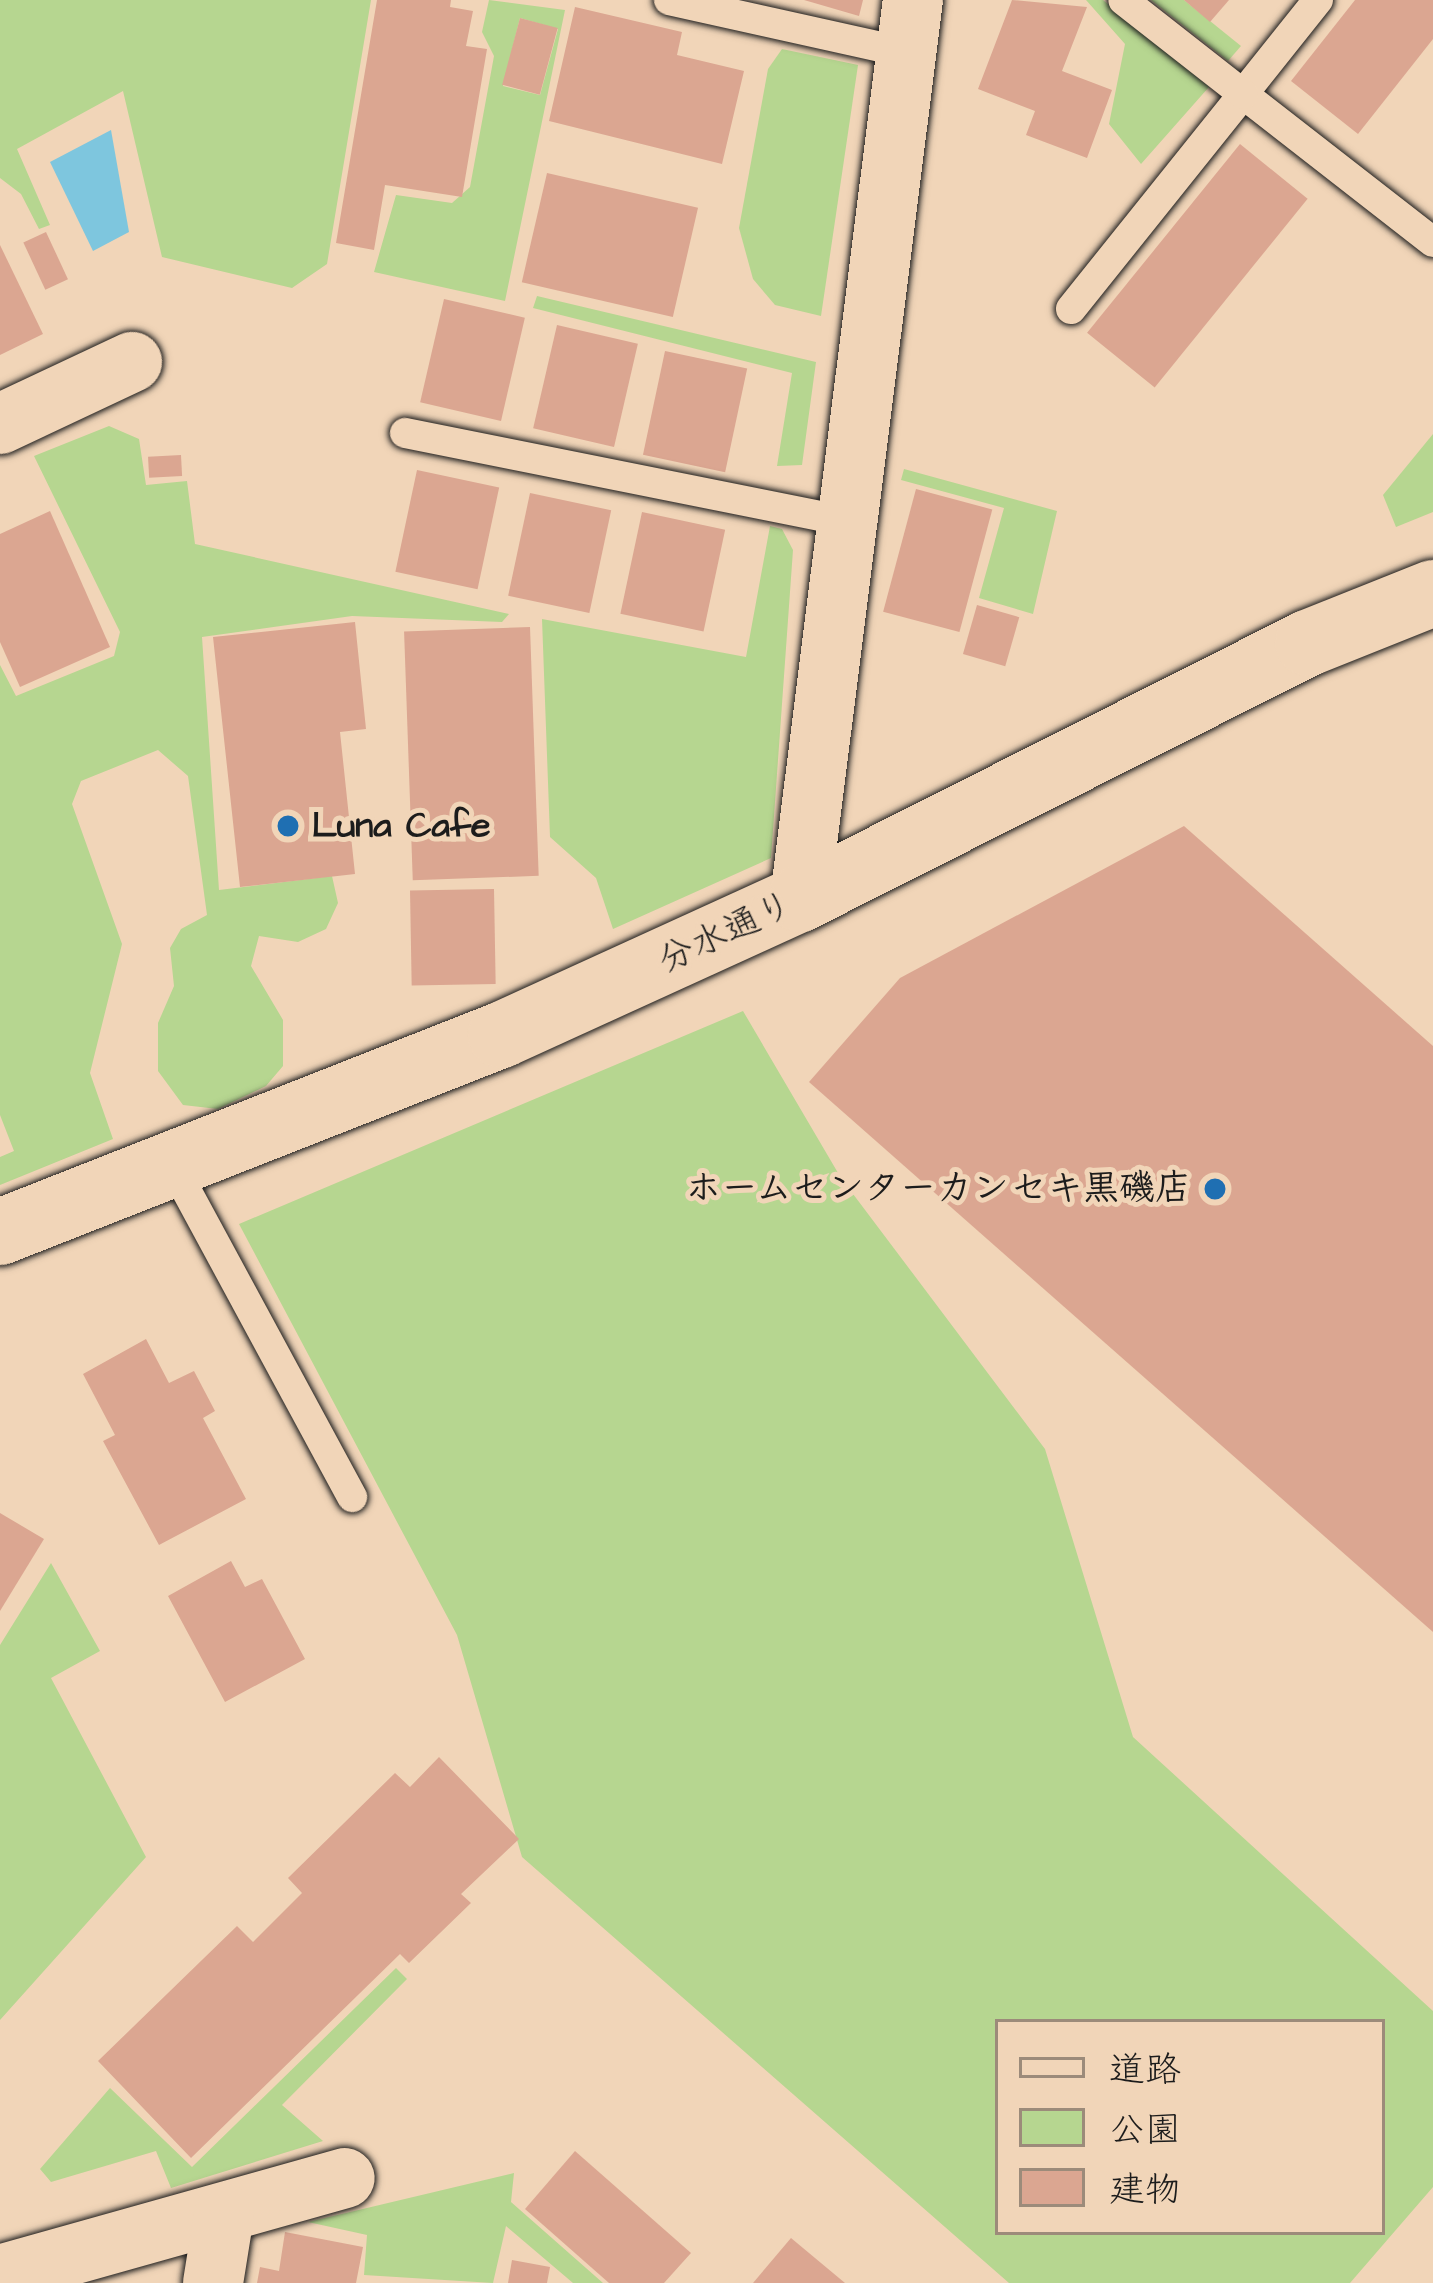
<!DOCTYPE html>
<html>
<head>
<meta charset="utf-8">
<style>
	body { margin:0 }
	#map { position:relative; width:1433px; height:2283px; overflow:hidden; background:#f1d5b8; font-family:"Architects Daughter","Klee One",sans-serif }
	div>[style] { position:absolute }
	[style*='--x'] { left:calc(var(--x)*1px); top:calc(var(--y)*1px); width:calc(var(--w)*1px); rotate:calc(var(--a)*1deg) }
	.green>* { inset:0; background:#b6d690 }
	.water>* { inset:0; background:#7ec6de }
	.building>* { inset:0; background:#dba691; transform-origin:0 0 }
	.roads { filter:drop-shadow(0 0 3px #1c1c1c) drop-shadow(0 0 3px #1c1c1c) }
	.service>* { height:30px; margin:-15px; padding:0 15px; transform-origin:15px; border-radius:15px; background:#f1d5b8 }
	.minor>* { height:60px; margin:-30px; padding:0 30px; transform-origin:30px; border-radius:30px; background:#f1d5b8 }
	.tertiary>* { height:66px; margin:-33px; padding:0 33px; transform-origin:33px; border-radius:33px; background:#f1d5b8 }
	.dots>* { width:33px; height:33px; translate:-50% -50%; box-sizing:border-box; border:6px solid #f1d5b8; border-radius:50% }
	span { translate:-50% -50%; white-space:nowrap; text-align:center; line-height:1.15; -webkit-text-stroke:10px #f1d5b8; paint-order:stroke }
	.poi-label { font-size:36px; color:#1c1c1c; font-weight:700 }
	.left { translate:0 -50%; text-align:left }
	.right { translate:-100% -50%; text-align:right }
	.street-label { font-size:36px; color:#1c1c1c }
	.legend { position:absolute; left:995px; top:2019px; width:390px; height:216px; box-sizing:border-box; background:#f1d5b8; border:3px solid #9c8b7a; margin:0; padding:15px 21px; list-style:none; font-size:36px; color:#1c1c1c }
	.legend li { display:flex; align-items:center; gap:24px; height:60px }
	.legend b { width:60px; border:3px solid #9c8b7a }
</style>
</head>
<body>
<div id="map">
	<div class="green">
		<i style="clip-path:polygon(0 0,371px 0,327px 264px,292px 288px,162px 257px,123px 91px,17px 149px,50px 225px,39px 229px,21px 194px,0 178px)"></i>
		<i style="clip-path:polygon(evenodd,489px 0,565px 10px,505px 301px,374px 272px,396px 195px,452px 203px,470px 187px,494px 56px,482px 32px,489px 0,520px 18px,558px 29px,540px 95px,503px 86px,520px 18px)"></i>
		<i style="clip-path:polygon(1086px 0,1103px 0,1209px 87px,1141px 164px,1109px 124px,1125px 44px)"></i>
		<i style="clip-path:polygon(1151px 0,1184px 0,1241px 46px,1228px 61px)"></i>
		<i style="clip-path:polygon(782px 49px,858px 65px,821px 316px,775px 305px,753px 279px,739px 228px,768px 69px)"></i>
		<i style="clip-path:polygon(537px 296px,816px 362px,802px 465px,777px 466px,792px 373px,533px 308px)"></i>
		<i style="clip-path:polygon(109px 426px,139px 439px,146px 485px,187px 481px,195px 544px,509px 614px,502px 622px,352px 616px,202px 637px,219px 890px,332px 876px,338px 903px,326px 929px,298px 942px,259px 936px,251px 966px,283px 1020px,283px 1066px,266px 1086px,218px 1109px,183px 1105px,158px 1071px,158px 1023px,174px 986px,170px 948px,181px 929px,207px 915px,188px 776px,158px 750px,81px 781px,72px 804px,122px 944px,90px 1073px,113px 1139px,0 1185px,0 1157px,14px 1151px,0 1115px,0 665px,16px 696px,114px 656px,120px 632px,34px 456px)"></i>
		<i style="clip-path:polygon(1433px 434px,1433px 512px,1396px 527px,1383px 495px)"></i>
		<i style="clip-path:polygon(904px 469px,1057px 511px,1033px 614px,979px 598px,1004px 508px,901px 480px)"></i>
		<i style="clip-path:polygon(770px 526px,782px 529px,793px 550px,771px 858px,613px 929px,596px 878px,550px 837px,542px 619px,746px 657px)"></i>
		<i style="clip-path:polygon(evenodd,743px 1011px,841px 1178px,1045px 1449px,1133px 1737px,1433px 2011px,1433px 2187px,1350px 2283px,1009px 2283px,522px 1857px,457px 1635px,239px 1224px,743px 1011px,998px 2022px,1382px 2022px,1382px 2232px,998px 2232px,998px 2022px)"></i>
		<i style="clip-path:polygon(51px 1563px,100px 1651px,51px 1678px,146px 1857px,0 2020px,0 1645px)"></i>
		<i style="clip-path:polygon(396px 1968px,407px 1979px,282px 2105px,323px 2141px,171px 2188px,156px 2151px,51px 2182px,40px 2169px,110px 2088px,192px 2167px)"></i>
		<i style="clip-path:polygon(514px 2173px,511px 2202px,603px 2283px,573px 2283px,506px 2226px,493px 2283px,364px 2275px,367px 2235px,308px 2222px)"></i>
	</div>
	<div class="water">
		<i style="clip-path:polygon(111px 130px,129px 232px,93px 251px,50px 162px)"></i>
	</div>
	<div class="building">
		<i style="clip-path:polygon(377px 0,451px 0,450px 7px,473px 11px,466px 46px,487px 49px,462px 197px,385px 185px,374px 250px,336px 243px)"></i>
		<i style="clip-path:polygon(804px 0,863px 0,859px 16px)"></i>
		<i style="clip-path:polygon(1012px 0,1087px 7px,1062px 71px,1112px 90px,1087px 158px,1026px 135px,1035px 111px,978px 89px)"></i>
		<i style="clip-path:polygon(1184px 0,1229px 0,1210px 22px)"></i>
		<i style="clip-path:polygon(1355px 0,1433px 0,1433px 39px,1358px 134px,1291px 81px)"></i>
		<i style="clip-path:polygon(575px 7px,682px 32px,677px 55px,744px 71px,722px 164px,549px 121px)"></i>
		<i style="left:520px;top:18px;width:39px;height:69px;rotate:15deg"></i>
		<i style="left:1240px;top:144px;width:87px;height:243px;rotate:39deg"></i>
		<i style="left:547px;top:173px;width:155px;height:112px;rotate:13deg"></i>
		<i style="left:46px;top:232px;width:52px;height:25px;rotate:65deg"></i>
		<i style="clip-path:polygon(0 245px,43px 334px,0 355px)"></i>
		<i style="left:444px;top:299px;width:83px;height:106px;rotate:13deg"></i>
		<i style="left:557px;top:325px;width:83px;height:106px;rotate:13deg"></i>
		<i style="left:665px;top:351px;width:84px;height:106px;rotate:12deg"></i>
		<i style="left:181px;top:455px;width:21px;height:33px;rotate:87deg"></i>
		<i style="left:417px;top:470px;width:84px;height:104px;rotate:12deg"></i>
		<i style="left:916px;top:489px;width:79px;height:127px;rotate:15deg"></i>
		<i style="left:530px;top:493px;width:83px;height:105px;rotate:12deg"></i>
		<i style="clip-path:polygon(50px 511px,110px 647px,20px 687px,0 642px,0 534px)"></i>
		<i style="left:642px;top:512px;width:85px;height:104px;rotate:12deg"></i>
		<i style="left:977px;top:605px;width:44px;height:51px;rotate:16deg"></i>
		<i style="clip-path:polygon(355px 622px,366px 729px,340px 732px,355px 874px,240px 887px,213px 637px)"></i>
		<i style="left:530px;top:627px;width:249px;height:126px;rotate:88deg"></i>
		<i style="clip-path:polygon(1184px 826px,1433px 1046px,1433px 1632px,809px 1082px,900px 978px)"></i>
		<i style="left:494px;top:889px;width:95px;height:84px;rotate:89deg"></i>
		<i style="clip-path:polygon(146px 1339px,169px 1383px,194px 1371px,215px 1411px,203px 1418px,246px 1499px,159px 1545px,103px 1441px,115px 1435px,83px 1374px)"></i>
		<i style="clip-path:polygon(0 1513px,44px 1539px,0 1611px)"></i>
		<i style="clip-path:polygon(231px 1561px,245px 1587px,262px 1579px,305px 1659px,225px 1702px,168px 1596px)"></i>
		<i style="clip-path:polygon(439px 1757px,519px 1839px,461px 1894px,471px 1903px,409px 1963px,400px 1954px,191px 2158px,98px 2061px,237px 1926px,253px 1942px,302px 1893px,288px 1878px,395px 1773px,410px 1787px)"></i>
		<i style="clip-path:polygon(575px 2151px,691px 2253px,664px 2283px,609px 2283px,525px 2209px)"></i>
		<i style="clip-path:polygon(285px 2232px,363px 2247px,356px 2283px,257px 2283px,260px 2267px,279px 2271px)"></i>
		<i style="clip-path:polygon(791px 2238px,845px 2283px,753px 2283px)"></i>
		<i style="clip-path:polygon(512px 2260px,550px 2267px,547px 2283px,508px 2283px)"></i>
	</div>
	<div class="roads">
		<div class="service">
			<i style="--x:669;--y:0;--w:246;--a:12.5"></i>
			<i style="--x:1318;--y:0;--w:120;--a:128.6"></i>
			<i style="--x:1243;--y:94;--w:241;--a:37.9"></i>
			<i style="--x:1071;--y:309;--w:275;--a:-51.3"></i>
			<i style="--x:1243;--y:94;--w:152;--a:-141.9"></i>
			<i style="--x:405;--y:433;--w:453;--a:11.3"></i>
			<i style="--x:171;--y:1162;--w:381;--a:61.6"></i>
		</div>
		<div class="minor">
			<i style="--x:0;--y:424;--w:146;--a:-25.2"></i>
			<i style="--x:800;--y:899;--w:906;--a:-82.84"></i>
			<i style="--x:0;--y:2275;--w:358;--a:-15.7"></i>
			<i style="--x:213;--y:2283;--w:70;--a:-80.9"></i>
		</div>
		<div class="tertiary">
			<i style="--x:0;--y:1232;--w:538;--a:-21.47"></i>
			<i style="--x:501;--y:1035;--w:328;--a:-24.5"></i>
			<i style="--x:800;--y:899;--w:569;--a:-26.75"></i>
			<i style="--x:1308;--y:643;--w:135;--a:-21.8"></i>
		</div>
	</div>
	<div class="dots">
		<i style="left:288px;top:826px;background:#1f6fb2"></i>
		<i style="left:1215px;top:1189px;background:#1f6fb2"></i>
	</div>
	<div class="poi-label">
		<span class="left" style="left:312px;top:826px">Luna Cafe</span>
		<span class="right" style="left:1191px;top:1189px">ホームセンターカンセキ黒磯店</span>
	</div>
	<div class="street-label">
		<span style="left:726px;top:933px;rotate:-25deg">分水通り</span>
	</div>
	<ul class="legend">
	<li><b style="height:15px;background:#f1d5b8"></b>道路</li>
	<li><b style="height:33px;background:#b6d690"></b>公園</li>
	<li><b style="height:33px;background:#dba691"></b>建物</li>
	</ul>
</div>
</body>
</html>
